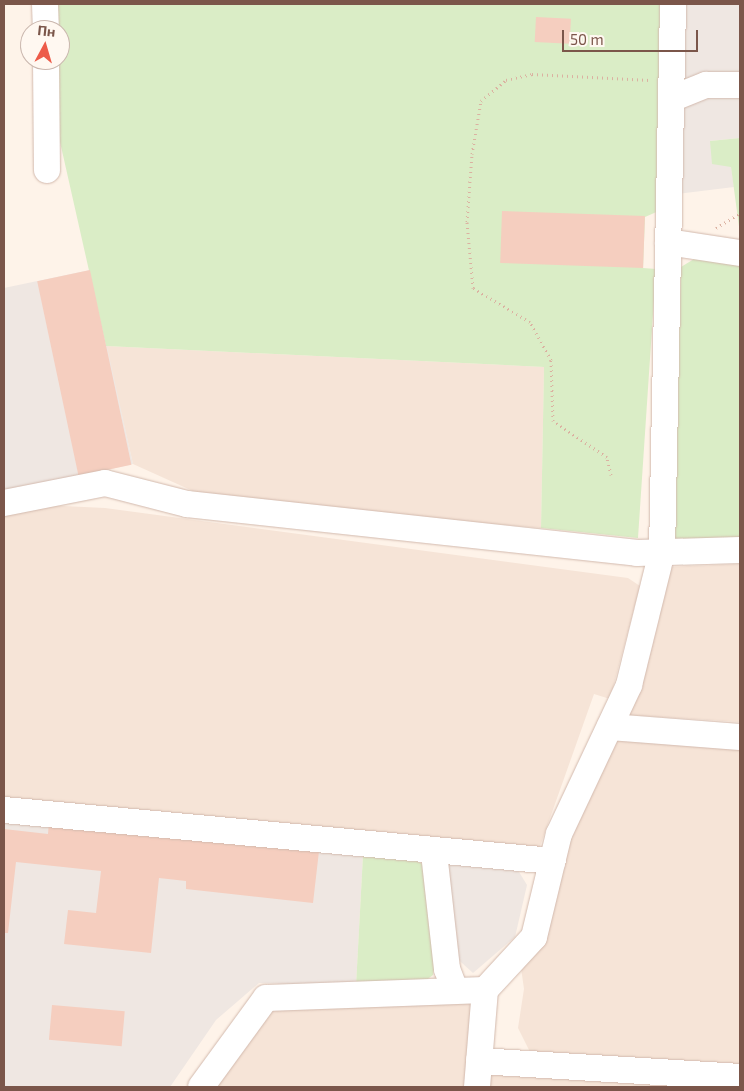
<!DOCTYPE html>
<html>
<head>
<meta charset="utf-8">
<style>
	body { margin:0 }
	#map { position:relative; width:744px; height:1091px; overflow:hidden; background:#fef3e9; font-family:"Exo 2",sans-serif }
	div>[style] { position:absolute }
	[style*='--x'] { left:calc(var(--x)*1px); top:calc(var(--y)*1px); width:calc(var(--w)*1px); rotate:calc(var(--a)*1deg) }
	.residential>* { inset:0; background:#f6e4d7 }
	.industrial>* { inset:0; background:#efe7e2 }
	.green>* { inset:0; background:#daedc6 }
	.building>* { inset:0; background:#f5cebf; transform-origin:0 0 }
	.path>* { height:3px; margin-top:-1.5px; transform-origin:0; background:repeating-linear-gradient(90deg,#dbb1a1 0 1px,transparent 0 5px) }
	.roads { filter:drop-shadow(0 0 1px #d2b9ad) drop-shadow(0 0 1px #d2b9ad) }
	.minor>* { height:26px; margin:-13px; padding:0 13px; transform-origin:13px; border-radius:13px; background:#fff }
	span { translate:-50% -50%; white-space:nowrap; text-align:center; line-height:1.15; -webkit-text-stroke:5px #fff8f1; paint-order:stroke }
	.frame { position:absolute; inset:0; border:5px solid #7b564a; pointer-events:none }
	.north { position:absolute; left:20px; top:20px; width:50px; height:50px; box-sizing:border-box; background:#fff8f1; border:1px solid #cab7ae; border-radius:50%; rotate:6deg; font-size:14px; font-weight:700; line-height:20px; text-align:center; color:#7b564a }
	.north::after { content:''; display:block; margin:auto; width:18px; height:22px; background:#ed5b49; clip-path:polygon(50% 0,100% 100%,50% 72%,0 100%) }
	.scale { position:absolute; left:562px; top:30px; width:136px; height:22px; box-sizing:border-box; border:2px solid #7b564a; border-top:0; padding-left:6px; font-size:15px; line-height:18px; white-space:nowrap; color:#7b564a; -webkit-text-stroke:4px #fff8f1; paint-order:stroke }
</style>
</head>
<body>
<div id="map">
	<div class="residential">
		<i style="clip-path:polygon(106px 346px,544px 367px,541px 528px,215px 501px,133px 464px)"></i>
		<i style="clip-path:polygon(42px 505px,105px 508px,628px 578px,640px 586px,610px 699px,594px 694px,539px 849px,4px 803px,4px 513px)"></i>
		<i style="clip-path:polygon(740px 564px,740px 722px,628px 715px,667px 567px)"></i>
		<i style="clip-path:polygon(611px 736px,740px 748px,740px 1072px,533px 1058px,518px 1028px,524px 989px,520px 961px,566px 835px)"></i>
		<i style="clip-path:polygon(467px 999px,476px 1012px,466px 1087px,211px 1087px,278px 1003px)"></i>
		<i style="clip-path:polygon(483px 1069px,740px 1087px,482px 1087px)"></i>
	</div>
	<div class="industrial">
		<i style="clip-path:polygon(685px 4px,740px 4px,740px 138px,710px 141px,731px 166px,734px 187px,677px 194px)"></i>
		<i style="clip-path:polygon(90px 270px,133px 464px,4px 493px,4px 288px)"></i>
		<i style="clip-path:polygon(4px 815px,363px 855px,356px 986px,259px 983px,216px 1020px,170px 1087px,4px 1087px)"></i>
		<i style="clip-path:polygon(441px 860px,516px 867px,527px 885px,515px 937px,473px 973px,451px 953px)"></i>
	</div>
	<div class="green">
		<i style="clip-path:polygon(58px 4px,668px 4px,661px 210px,645px 217px,643px 268px,656px 269px,638px 538px,541px 528px,544px 367px,106px 346px,58px 133px)"></i>
		<i style="clip-path:polygon(740px 138px,740px 234px,731px 167px,712px 164px,710px 141px)"></i>
		<i style="clip-path:polygon(694px 259px,740px 263px,740px 540px,673px 541px,681px 267px)"></i>
		<i style="clip-path:polygon(363px 855px,410px 857px,424px 865px,438px 947px,433px 975px,425px 981px,356px 986px)"></i>
	</div>
	<div class="building">
		<i style="left:536px;top:17px;width:35px;height:25px;rotate:3deg"></i>
		<i style="left:502px;top:211px;width:143px;height:52px;rotate:2deg"></i>
		<i style="left:90px;top:270px;width:199px;height:54px;rotate:78deg"></i>
		<i style="clip-path:polygon(49px 821px,319px 851px,313px 903px,186px 889px,186px 881px,159px 878px,151px 953px,64px 944px,68px 910px,96px 913px,101px 871px,16px 862px,8px 933px,4px 933px,4px 829px,48px 834px)"></i>
		<i style="left:52px;top:1005px;width:73px;height:35px;rotate:5deg"></i>
	</div>
	<div class="path">
		<i style="--x:716;--y:228;--w:28;--a:-32"></i>
		<i style="--x:611;--y:475;--w:18;--a:-103"></i>
		<i style="--x:607;--y:457;--w:65;--a:-146.3"></i>
		<i style="--x:553;--y:421;--w:61;--a:-91.9"></i>
		<i style="--x:551;--y:360;--w:43;--a:-118.9"></i>
		<i style="--x:530;--y:322;--w:66;--a:-149.2"></i>
		<i style="--x:473;--y:288;--w:66;--a:-95.2"></i>
		<i style="--x:467;--y:222;--w:68;--a:-85.8"></i>
		<i style="--x:472;--y:154;--w:54;--a:-80.4"></i>
		<i style="--x:481;--y:101;--w:33;--a:-40"></i>
		<i style="--x:506;--y:80;--w:27;--a:-13"></i>
		<i style="--x:532;--y:74;--w:118;--a:2.9"></i>
	</div>
	<div class="roads">
		<div class="minor">
			<i style="--x:45;--y:4;--w:26;--a:88"></i>
			<i style="--x:46;--y:60;--w:110;--a:89.5"></i>
			<i style="--x:671;--y:99;--w:38;--a:-22"></i>
			<i style="--x:706;--y:85;--w:34;--a:0"></i>
			<i style="--x:668;--y:242;--w:73;--a:8.7"></i>
			<i style="--x:4;--y:503;--w:103;--a:-11.2"></i>
			<i style="--x:105;--y:483;--w:85;--a:14.4"></i>
			<i style="--x:187;--y:504;--w:453;--a:6.2"></i>
			<i style="--x:637;--y:553;--w:103;--a:-1.7"></i>
			<i style="--x:610;--y:727;--w:130;--a:4.4"></i>
			<i style="--x:4;--y:810;--w:551;--a:5.31"></i>
			<i style="--x:434;--y:853;--w:117;--a:83.6"></i>
			<i style="--x:447;--y:969;--w:22;--a:69"></i>
			<i style="--x:479;--y:1061;--w:261;--a:3.5"></i>
			<i style="--x:201;--y:1087;--w:110;--a:-53.9"></i>
			<i style="--x:266;--y:998;--w:219;--a:-2.1"></i>
			<i style="--x:477;--y:1087;--w:97;--a:-85.3"></i>
			<i style="--x:485;--y:990;--w:72;--a:-47.2"></i>
			<i style="--x:534;--y:937;--w:106;--a:-76.4"></i>
			<i style="--x:559;--y:834;--w:165;--a:-64.8"></i>
			<i style="--x:629;--y:685;--w:137;--a:-76.1"></i>
			<i style="--x:662;--y:552;--w:548;--a:-88.85"></i>
		</div>
	</div>
	<div class="frame"></div>
	<div class="north">Пн</div>
	<div class="scale">50 m</div>
</div>
</body>
</html>
